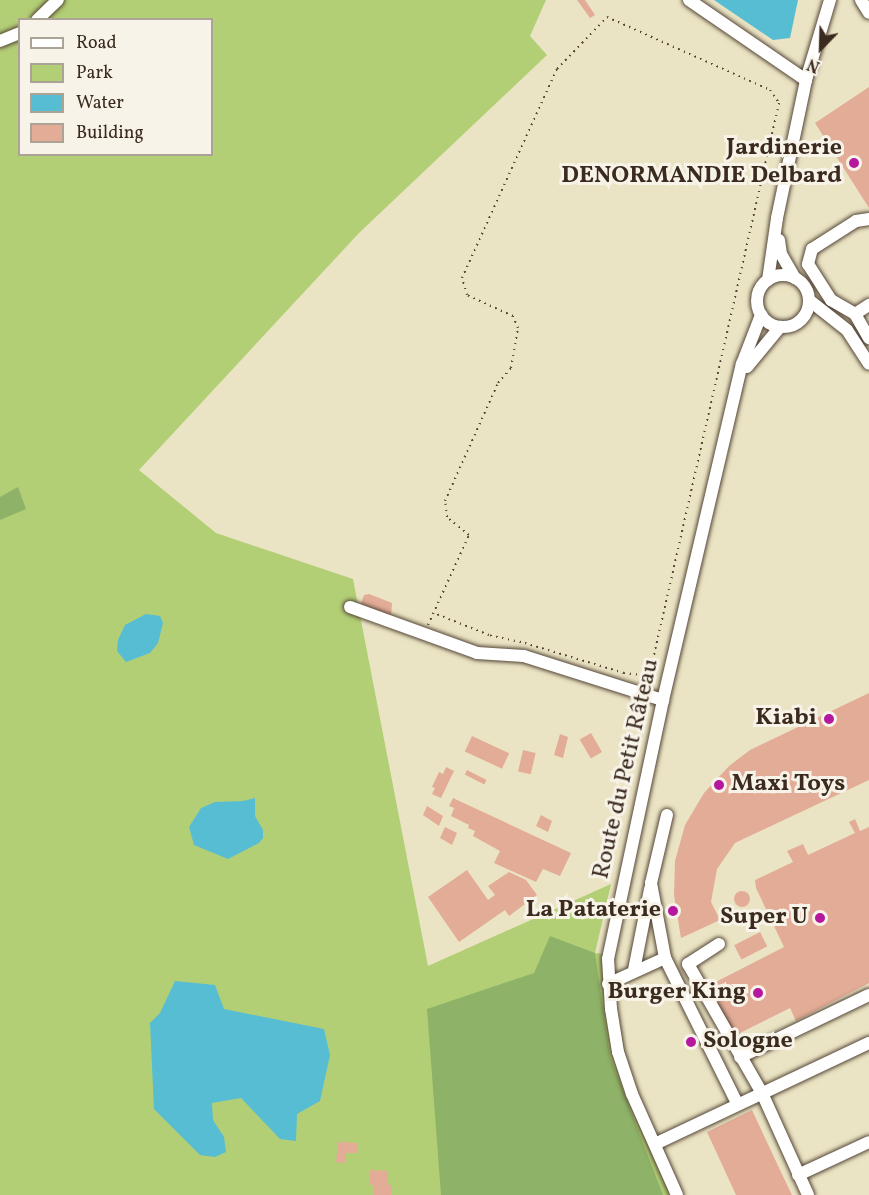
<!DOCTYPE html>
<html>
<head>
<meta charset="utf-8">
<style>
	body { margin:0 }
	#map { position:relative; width:869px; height:1195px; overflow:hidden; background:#ebe4c4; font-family:Vollkorn,serif }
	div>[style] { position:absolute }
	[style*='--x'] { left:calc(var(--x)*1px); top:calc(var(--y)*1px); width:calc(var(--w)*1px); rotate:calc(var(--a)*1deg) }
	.green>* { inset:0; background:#b3cf76 }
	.forest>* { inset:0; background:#8eb267 }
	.water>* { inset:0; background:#56bdd3 }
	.building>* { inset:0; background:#e3ac97; transform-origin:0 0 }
	.round { border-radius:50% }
	.path>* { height:2px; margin-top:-1px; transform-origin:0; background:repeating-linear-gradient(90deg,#554637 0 1.5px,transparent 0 6px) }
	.roads { filter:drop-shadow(0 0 2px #554637) drop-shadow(0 0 2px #554637) }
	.minor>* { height:12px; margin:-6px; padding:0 6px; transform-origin:6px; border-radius:6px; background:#fff }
	.minor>.ring { margin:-6px; padding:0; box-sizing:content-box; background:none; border:12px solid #fff; border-radius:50% }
	.dots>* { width:16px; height:16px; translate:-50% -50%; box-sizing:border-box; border:3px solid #f7f3e8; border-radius:50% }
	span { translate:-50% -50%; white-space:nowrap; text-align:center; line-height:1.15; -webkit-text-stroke:6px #f7f3e8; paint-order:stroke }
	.poi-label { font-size:24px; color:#3b2a1e; font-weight:700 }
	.right { translate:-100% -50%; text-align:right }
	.left { translate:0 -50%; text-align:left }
	.street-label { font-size:24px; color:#3b2a1e }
	.legend { position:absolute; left:18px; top:18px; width:195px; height:138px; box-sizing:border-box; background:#f7f3e8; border:2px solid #aca397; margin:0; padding:8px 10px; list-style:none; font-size:18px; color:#3b2a1e }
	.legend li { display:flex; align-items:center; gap:12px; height:30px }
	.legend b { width:30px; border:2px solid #aca397 }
	.north { position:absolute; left:791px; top:18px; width:60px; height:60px; -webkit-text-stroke:4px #f7f3e8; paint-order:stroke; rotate:203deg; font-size:16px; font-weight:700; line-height:24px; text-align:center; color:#3b2a1e }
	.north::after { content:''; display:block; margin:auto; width:21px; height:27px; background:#3b2a1e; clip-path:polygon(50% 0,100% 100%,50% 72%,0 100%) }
</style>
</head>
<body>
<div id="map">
	<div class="green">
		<i style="clip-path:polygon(evenodd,0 0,546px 0,530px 36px,547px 55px,359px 233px,139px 470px,216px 533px,353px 579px,428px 966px,611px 884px,595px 953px,607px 954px,625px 1052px,670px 1195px,0 1195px,0 0,20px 20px,212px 20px,212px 154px,20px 154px,20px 20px)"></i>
	</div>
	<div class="forest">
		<i style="clip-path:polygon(18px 487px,26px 509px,0 520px,0 497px)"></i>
		<i style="clip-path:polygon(550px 936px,595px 953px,610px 1057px,663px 1195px,441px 1195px,427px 1009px,534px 973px)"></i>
	</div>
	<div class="water">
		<i style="clip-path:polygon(714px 0,798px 0,790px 38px,773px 40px)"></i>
		<i style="clip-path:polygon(146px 614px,160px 616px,163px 623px,158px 643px,150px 653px,126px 662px,117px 651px,118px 640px,125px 625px)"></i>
		<i style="clip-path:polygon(255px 798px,255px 816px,263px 830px,263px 838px,259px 843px,228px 859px,194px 845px,189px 827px,201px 808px,215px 802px,243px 801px)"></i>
		<i style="clip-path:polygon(175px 981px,215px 985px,224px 1009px,324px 1029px,330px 1055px,320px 1101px,297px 1114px,296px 1141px,280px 1139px,241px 1098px,212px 1103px,213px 1120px,224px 1137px,226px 1152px,215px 1157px,200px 1155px,154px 1109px,150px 1023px,160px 1013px)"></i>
	</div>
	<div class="building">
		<i style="clip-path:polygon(577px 0,585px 0,595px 15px,590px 18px)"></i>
		<i style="clip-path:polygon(869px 87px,869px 208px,815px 123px)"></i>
		<i style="clip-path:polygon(369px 594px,392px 603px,391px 616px,361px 604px,364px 595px)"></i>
		<i style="clip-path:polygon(869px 693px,869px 780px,735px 843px,717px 869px,711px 902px,720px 920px,681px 938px,674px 895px,675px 861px,685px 825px,704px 793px,729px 766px,750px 750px)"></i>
		<i style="left:591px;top:733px;width:22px;height:13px;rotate:60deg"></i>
		<i style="clip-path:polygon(560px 734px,568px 737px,563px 758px,554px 755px)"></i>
		<i style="left:472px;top:736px;width:41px;height:17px;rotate:25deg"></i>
		<i style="left:523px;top:750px;width:13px;height:22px;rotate:13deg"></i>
		<i style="clip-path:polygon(446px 767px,454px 771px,441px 798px,432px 794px,435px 788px,432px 787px,439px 772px,443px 774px)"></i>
		<i style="left:467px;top:770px;width:22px;height:5px;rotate:27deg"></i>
		<i style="clip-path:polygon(453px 798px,571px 853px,560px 876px,543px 869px,536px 882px,494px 863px,500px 851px,473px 836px,475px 831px,468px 828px,469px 825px,451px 816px,454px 808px,449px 806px)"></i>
		<i style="clip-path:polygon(427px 806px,443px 816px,439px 826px,423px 815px)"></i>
		<i style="clip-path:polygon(541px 815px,552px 821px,548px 832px,536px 826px)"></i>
		<i style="clip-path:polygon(855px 819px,860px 831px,869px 827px,869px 983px,796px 1021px,790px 1008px,732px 1037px,706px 987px,784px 947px,756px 888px,755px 880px,793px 862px,787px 851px,803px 844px,808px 855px,855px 833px,849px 822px)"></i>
		<i style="clip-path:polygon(445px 827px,457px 833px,452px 845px,440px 838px)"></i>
		<i style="clip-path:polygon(467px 870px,488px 900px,495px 895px,488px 886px,509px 872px,526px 880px,537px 895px,509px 916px,505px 910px,459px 942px,428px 897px)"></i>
		<i class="round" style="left:734px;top:891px;width:16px;height:16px"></i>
		<i style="left:760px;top:932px;width:16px;height:29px;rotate:63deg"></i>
		<i style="clip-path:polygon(752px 1110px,781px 1172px,792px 1195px,736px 1195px,707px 1132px)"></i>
		<i style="clip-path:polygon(338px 1142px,358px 1143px,357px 1153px,346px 1153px,346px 1163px,336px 1162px)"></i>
		<i style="clip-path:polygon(370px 1170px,388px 1171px,387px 1185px,392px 1185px,391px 1195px,373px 1195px,374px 1185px,369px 1185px)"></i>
	</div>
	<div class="path">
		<i style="--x:428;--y:625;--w:99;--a:-65.5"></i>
		<i style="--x:469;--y:535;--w:28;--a:-141"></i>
		<i style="--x:447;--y:517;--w:16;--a:-97"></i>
		<i style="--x:445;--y:501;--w:129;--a:-65.8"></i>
		<i style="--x:498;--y:383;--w:20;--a:-49"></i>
		<i style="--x:511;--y:368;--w:41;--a:-80.1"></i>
		<i style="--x:518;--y:328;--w:13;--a:-113"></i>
		<i style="--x:513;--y:316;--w:51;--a:-155.5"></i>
		<i style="--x:467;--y:295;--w:18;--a:-106"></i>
		<i style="--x:462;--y:278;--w:230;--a:-65.6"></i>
		<i style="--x:557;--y:69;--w:72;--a:-46.1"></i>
		<i style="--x:607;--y:17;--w:179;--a:24.1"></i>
		<i style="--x:770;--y:90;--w:16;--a:55"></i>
		<i style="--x:779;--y:103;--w:575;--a:102.76"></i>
		<i style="--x:652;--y:664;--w:14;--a:129"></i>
		<i style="--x:643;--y:675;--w:19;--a:-174"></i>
		<i style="--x:624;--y:673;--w:108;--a:-163.2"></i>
		<i style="--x:521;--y:642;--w:33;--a:-168"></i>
		<i style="--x:489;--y:635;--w:59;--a:-158.2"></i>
	</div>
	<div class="roads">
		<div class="minor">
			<i style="--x:689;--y:0;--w:142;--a:34.4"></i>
			<i style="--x:861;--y:0;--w:15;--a:58"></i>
			<i style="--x:37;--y:20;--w:29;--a:-44"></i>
			<i style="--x:0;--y:41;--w:22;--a:-22"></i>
			<i style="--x:869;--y:219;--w:13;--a:171"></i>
			<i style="--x:856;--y:221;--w:52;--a:147.5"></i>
			<i style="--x:812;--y:249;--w:16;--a:105"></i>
			<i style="--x:808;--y:264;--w:43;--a:57.4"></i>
			<i style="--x:831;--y:300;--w:28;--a:30"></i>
			<i style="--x:855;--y:314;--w:28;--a:60"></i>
			<i style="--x:779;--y:240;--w:14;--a:82"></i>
			<i style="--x:781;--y:254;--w:28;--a:60"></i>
			<i class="ring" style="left:757px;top:275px;width:40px;height:40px"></i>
			<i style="--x:768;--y:280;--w:63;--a:-81.7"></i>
			<i style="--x:777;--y:218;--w:141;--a:-78.1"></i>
			<i style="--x:806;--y:80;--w:84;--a:-73.3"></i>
			<i style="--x:809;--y:300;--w:48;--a:38.3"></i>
			<i style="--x:847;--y:330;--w:40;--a:57.1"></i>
			<i style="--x:855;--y:314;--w:17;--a:-33"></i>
			<i style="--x:747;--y:367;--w:52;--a:-50.5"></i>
			<i style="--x:350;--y:607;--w:135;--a:19.9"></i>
			<i style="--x:477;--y:653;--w:47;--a:3.7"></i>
			<i style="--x:524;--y:656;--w:146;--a:17.6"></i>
			<i style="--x:667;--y:815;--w:70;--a:103.2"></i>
			<i style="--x:651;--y:883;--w:76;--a:79.4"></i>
			<i style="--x:665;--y:958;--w:162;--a:63.6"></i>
			<i style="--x:719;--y:944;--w:37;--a:147"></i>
			<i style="--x:688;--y:964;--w:149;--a:60.2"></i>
			<i style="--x:762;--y:1093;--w:112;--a:65.7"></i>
			<i style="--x:634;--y:970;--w:83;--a:-78.8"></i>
			<i style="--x:608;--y:984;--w:63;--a:-24.5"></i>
			<i style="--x:740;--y:1057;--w:143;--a:-25.7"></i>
			<i style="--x:655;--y:1144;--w:237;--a:-25.3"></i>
			<i style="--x:798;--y:1175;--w:78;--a:-24.9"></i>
			<i style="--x:677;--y:1195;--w:111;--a:-114"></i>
			<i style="--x:632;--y:1094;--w:44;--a:-108.4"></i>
			<i style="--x:618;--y:1052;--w:44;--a:-99.2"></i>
			<i style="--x:611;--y:1009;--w:50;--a:-93.4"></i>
			<i style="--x:608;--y:959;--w:265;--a:-78"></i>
			<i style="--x:663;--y:700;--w:345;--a:-76.8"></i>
			<i style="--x:742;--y:364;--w:53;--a:-68.8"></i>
		</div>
	</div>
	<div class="dots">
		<i style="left:854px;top:163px;background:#b5179e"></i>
		<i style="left:829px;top:719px;background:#b5179e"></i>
		<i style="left:719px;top:785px;background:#b5179e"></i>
		<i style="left:673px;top:911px;background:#b5179e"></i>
		<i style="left:820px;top:918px;background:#b5179e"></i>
		<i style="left:758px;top:993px;background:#b5179e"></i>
		<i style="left:691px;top:1042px;background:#b5179e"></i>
	</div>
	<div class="poi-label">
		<span class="right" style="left:842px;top:163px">Jardinerie<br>DENORMANDIE Delbard</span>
		<span class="right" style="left:817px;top:719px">Kiabi</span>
		<span class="left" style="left:731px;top:785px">Maxi Toys</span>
		<span class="right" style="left:661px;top:911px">La Pataterie</span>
		<span class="right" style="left:808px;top:918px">Super U</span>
		<span class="right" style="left:746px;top:993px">Burger King</span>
		<span class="left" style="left:703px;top:1042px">Sologne</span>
	</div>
	<div class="street-label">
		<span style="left:627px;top:769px;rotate:-77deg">Route du Petit Râteau</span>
	</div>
	<ul class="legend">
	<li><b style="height:8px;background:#fff"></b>Road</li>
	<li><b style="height:16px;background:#b3cf76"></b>Park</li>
	<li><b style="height:16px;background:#56bdd3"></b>Water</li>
	<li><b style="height:16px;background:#e3ac97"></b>Building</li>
	</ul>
	<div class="north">N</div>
</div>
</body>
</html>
